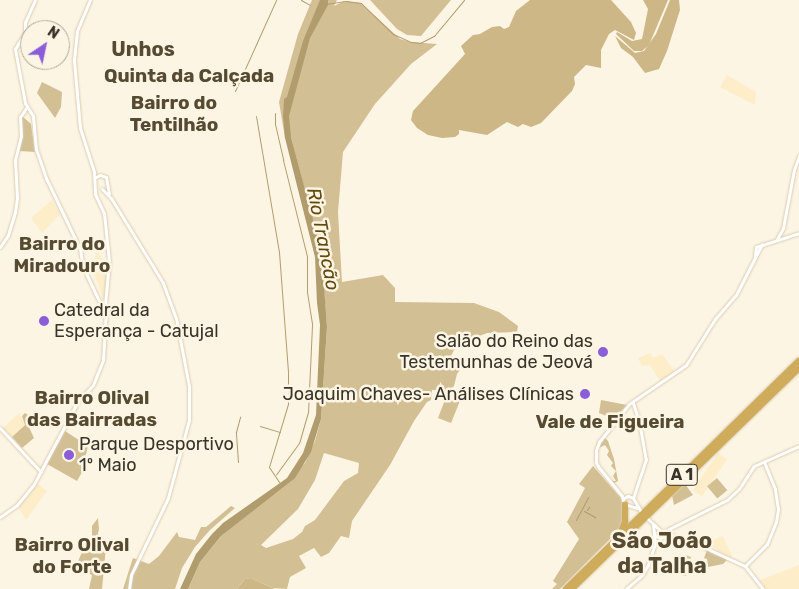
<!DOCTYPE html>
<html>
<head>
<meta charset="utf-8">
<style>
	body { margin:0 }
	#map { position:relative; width:799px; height:589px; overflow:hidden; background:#fdf5e4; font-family:Rubik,sans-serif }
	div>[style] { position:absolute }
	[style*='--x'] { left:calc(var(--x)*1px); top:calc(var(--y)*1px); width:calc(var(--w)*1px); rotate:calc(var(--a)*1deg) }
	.built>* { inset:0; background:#fdedc9; transform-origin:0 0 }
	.green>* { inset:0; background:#d3bf94; transform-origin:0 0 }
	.forest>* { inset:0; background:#cdb787 }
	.water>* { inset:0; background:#b19c6d }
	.stream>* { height:1px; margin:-0.5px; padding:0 0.5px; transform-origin:0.5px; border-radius:0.5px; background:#b19c6d }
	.roads { filter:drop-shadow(0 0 1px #dacdb1) drop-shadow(0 0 1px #dacdb1) }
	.tertiary>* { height:3px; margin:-1.5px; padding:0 1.5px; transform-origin:1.5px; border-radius:1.5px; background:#fff }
	.motorway>* { height:5.5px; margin:-2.75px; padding:0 2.75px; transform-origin:2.75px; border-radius:2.75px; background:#cfac5b }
	.dots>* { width:14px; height:14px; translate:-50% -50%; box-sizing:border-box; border:2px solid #fdf5e4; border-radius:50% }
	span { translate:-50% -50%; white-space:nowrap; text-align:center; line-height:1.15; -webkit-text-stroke:5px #fdf5e4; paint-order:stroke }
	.shield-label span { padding:1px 4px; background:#fdf5e4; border:1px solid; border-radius:4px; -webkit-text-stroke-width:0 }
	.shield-label { font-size:16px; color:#393429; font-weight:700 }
	.poi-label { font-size:18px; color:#393429 }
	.left { translate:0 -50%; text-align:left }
	.right { translate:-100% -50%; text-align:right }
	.neighbourhood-label { font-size:19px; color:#564b32; font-weight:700 }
	.water-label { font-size:19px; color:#604a0e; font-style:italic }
	.quarter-label { font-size:20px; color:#564b32; font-weight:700 }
	.district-label { font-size:22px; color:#564b32; font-weight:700 }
	.north { position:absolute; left:20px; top:20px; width:50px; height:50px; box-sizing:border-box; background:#fdf5e4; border:1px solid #afa899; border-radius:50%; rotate:34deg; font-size:14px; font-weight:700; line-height:20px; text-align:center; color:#393429 }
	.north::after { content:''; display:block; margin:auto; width:18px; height:22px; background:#895ed8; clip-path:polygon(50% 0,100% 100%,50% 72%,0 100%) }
</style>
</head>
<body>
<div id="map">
	<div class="built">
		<i style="clip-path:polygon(727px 75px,756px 92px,755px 105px,720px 87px)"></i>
		<i style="clip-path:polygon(52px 200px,60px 214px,42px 233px,31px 218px)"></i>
		<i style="clip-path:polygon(96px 249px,105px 263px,107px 270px,105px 299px,103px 299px,96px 278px,89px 268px,94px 266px)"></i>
		<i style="clip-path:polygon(650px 353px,653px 358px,662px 354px,675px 372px,660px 381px,650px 365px,642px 366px,638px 358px)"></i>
		<i style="clip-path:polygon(19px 413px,25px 424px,12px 437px,3px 428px)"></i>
		<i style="left:718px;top:453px;width:11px;height:45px;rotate:34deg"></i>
		<i style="clip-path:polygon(37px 483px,47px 491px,26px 520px,18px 506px)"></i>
		<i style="clip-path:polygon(723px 536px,732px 556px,732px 558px,708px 545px,710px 541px)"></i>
		<i style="clip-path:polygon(799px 565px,799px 589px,766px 589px,760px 580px)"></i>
	</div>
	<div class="green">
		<i style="clip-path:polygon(evenodd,312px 0,337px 0,334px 6px,344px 1px,361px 3px,400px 39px,411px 42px,437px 44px,411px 64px,375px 104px,343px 152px,338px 212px,342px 282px,383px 275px,395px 288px,395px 302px,474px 303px,499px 312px,518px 326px,517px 332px,487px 333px,472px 339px,459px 340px,448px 362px,462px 367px,457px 374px,454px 386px,449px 391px,432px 390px,431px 400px,427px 402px,414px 421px,390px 465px,352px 521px,349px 538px,341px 536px,329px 553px,321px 557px,314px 548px,299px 556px,306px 568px,290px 577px,287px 589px,272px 588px,251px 578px,245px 579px,237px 589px,188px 589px,200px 562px,221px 536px,305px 463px,315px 441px,321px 419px,327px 327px,321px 254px,291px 137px,285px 138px,279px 102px,298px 34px,312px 0,324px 453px,359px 463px,358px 473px,344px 481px,315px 520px,305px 526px,302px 532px,293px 539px,266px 548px,261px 545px,298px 509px,315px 480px,324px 453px)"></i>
		<i style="clip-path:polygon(370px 0,451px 0,421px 36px,407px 35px,397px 29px)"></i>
		<i style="clip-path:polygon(42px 82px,62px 92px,61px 107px,55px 118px,37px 93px)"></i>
		<i style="clip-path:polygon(22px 116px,31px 124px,35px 152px,19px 151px)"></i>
		<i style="clip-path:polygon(452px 389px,462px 396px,451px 423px,438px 418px,448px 392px)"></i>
		<i style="clip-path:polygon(601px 400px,627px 405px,614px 419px,599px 413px)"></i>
		<i style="clip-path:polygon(25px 413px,34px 419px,28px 425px,34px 438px,22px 448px,12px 437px,25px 425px,22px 416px)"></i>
		<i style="clip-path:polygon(65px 431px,88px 446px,81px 474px,77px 481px,47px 464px)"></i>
		<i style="clip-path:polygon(604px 437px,608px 441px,614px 459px,618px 481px,614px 483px,612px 481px,616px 481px,613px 476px,616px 471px,611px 466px,613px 463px,607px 455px,609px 451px,605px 445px,599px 448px)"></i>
		<i style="clip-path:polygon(593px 466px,621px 498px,624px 511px,622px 527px,560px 589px,552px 589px,557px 584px,553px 581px,579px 539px,567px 522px,585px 488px,579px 484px)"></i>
		<i style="left:717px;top:478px;width:16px;height:13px;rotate:50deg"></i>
		<i style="clip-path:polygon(685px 484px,693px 495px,674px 505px,672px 495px)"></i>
		<i style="clip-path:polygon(231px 506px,235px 508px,210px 530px,195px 547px,182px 568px,175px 589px,123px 589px,133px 558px,149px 564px,159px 556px,177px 532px,179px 537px,195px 540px,201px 527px,206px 527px)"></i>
		<i style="clip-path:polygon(98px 518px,99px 529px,96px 543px,106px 547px,102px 589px,89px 589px,92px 575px,75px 568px,87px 541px,89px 537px,92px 537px,92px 526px)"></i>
		<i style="clip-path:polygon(707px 550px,715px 555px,728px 559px,723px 564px,708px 567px,707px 559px,704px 558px)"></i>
		<i style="clip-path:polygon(685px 555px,691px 557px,686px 576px,673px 573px,675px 559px,684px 559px)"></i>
	</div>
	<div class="forest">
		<i style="clip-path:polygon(530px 0,611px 0,631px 22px,636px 33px,634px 40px,615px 30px,609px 34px,601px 50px,601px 68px,586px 65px,574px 77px,575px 84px,572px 91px,541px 123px,531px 127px,523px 124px,518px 127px,507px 122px,487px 135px,459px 130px,459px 134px,455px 137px,442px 138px,428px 135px,417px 128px,411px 120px,413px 111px,465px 54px,461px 46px,473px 35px,480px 34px,492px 27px,500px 26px,504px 29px,509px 27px,516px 11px)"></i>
		<i style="clip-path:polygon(643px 0,668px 0,649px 45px,642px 51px,634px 51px,616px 34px,617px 32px,632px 41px,642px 39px,648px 9px)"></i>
		<i style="clip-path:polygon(670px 0,679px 0,680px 10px,667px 51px,659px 69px,645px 73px,633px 57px,621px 48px,615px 36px,635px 53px,644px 51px,656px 34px)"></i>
		<i style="clip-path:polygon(251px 578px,272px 588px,275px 589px,237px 589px,245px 579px)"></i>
	</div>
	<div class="water">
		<i style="clip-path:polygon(320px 0,328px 0,328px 5px,310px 38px,289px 116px,291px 137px,316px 231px,323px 273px,327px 327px,321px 419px,311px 452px,295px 478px,221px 536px,200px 562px,188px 589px,180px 589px,196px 554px,212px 534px,223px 523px,287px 478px,303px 453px,316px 415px,320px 325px,317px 303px,315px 257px,285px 138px,283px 116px,284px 99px,287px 97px,303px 41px)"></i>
	</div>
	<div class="stream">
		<i style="--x:301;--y:0;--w:10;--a:29"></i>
		<i style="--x:326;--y:4;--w:20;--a:-9"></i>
		<i style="--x:346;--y:1;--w:15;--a:8"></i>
		<i style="--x:361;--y:3;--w:45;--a:44.1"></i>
		<i style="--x:393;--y:34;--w:20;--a:24"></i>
		<i style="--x:411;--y:42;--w:9;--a:6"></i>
		<i style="--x:420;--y:43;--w:16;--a:-27"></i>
		<i style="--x:434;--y:36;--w:47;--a:-50.2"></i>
		<i style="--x:235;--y:91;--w:100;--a:-65.7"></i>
		<i style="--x:275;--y:113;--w:11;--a:90"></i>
		<i style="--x:275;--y:124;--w:37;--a:77"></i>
		<i style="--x:283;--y:160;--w:99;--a:76"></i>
		<i style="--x:307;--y:256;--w:36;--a:90"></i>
		<i style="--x:307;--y:292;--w:33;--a:81"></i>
		<i style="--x:312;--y:325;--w:87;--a:92.6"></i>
		<i style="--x:308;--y:412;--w:32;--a:106"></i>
		<i style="--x:299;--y:443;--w:39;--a:126"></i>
		<i style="--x:256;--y:116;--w:138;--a:80.4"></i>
		<i style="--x:279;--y:252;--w:121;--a:85.7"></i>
		<i style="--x:288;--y:373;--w:31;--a:90"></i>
		<i style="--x:288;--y:404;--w:66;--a:106.8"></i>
		<i style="--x:269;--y:467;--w:18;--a:56"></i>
		<i style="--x:260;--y:426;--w:21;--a:17"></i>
		<i style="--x:238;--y:462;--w:30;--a:-94"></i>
		<i style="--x:236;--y:432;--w:16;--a:-75"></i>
		<i style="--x:587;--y:510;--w:4;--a:-56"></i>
		<i style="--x:584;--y:511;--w:13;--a:29"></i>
		<i style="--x:576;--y:520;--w:26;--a:-62"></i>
	</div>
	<div class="roads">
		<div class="tertiary">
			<i style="--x:35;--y:0;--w:24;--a:114"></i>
			<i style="--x:25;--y:22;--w:11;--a:90"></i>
			<i style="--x:25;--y:33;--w:19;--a:122"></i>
			<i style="--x:15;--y:49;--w:55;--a:79.5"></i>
			<i style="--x:25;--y:103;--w:15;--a:58"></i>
			<i style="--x:33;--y:116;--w:33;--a:85"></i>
			<i style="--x:36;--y:149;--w:31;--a:71"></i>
			<i style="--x:46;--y:178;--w:79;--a:64.4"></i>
			<i style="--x:80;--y:249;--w:18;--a:81"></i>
			<i style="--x:83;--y:267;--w:42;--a:64.7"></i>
			<i style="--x:90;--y:0;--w:34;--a:113"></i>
			<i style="--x:77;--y:31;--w:30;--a:96"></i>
			<i style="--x:74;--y:61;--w:67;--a:84.9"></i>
			<i style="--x:80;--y:128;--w:46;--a:72.3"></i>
			<i style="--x:94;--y:172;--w:22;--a:87"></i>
			<i style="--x:95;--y:194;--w:21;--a:65"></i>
			<i style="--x:104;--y:213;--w:48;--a:84.1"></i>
			<i style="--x:109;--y:261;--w:44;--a:95.2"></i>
			<i style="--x:96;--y:177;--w:4;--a:-27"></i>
			<i style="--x:100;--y:175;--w:6;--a:18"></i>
			<i style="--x:106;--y:177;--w:17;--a:80"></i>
			<i style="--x:102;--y:189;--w:13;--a:45"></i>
			<i style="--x:111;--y:198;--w:100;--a:58.5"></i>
			<i style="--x:163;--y:283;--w:37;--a:70"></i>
			<i style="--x:176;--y:318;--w:69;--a:79.2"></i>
			<i style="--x:189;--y:386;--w:34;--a:90"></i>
			<i style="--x:189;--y:420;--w:81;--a:105.1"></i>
			<i style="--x:168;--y:498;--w:85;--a:115.7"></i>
			<i style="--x:131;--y:575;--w:14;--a:98"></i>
			<i style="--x:777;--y:239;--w:13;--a:-61"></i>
			<i style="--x:783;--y:228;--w:59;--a:-79.3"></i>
			<i style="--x:794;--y:170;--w:15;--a:-70"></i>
			<i style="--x:0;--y:247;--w:14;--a:-56"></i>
			<i style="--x:8;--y:235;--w:24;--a:-73"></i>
			<i style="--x:15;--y:212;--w:14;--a:-82"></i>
			<i style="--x:17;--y:198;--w:38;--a:-93"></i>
			<i style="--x:15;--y:160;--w:25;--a:-76"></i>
			<i style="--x:21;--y:136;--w:19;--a:-93"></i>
			<i style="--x:20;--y:117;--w:12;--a:-55"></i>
			<i style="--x:755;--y:256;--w:9;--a:-84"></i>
			<i style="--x:756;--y:247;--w:45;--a:-18"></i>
			<i style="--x:101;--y:305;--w:4;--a:104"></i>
			<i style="--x:100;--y:309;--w:4;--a:45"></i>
			<i style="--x:633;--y:403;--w:19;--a:72"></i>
			<i style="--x:639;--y:421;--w:39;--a:80"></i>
			<i style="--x:646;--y:459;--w:41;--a:108.4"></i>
			<i style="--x:0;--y:428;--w:60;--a:47"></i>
			<i style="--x:624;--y:498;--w:4;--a:-27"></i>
			<i style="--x:628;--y:496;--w:5;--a:22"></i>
			<i style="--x:633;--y:498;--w:16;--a:60"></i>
			<i style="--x:637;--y:508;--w:14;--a:-163"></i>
			<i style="--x:624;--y:504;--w:8;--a:-104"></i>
			<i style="--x:622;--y:496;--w:36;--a:-129"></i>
			<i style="--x:599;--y:468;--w:7;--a:-117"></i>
			<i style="--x:596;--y:462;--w:12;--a:-90"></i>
			<i style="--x:596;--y:450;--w:9;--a:-69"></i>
			<i style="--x:599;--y:442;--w:48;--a:-51.7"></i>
			<i style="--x:629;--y:404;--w:69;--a:-34.4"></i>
			<i style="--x:686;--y:365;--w:54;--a:-57.8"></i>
			<i style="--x:715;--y:319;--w:32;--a:-49"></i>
			<i style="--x:736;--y:295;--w:57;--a:-63"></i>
			<i style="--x:0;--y:517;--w:21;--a:-35"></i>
			<i style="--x:17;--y:505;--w:27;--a:-51"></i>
			<i style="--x:34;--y:484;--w:94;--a:-62.1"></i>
			<i style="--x:78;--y:401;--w:22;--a:-47"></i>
			<i style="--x:93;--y:385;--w:27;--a:-68"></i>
			<i style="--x:103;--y:360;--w:49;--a:-86.5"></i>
			<i style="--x:648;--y:519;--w:21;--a:43"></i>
			<i style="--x:663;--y:533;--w:24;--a:15"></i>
			<i style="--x:686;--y:539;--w:65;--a:24.6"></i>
			<i style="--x:745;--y:566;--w:29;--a:52"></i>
			<i style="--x:663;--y:532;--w:72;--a:-26.6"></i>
			<i style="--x:727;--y:500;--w:16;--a:-43"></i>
			<i style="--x:739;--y:489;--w:27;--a:-57"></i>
			<i style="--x:754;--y:466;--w:49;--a:-24"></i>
			<i style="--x:656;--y:536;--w:4;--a:27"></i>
			<i style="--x:660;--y:538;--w:9;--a:-21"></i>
			<i style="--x:745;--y:566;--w:31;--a:-45"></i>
			<i style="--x:767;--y:544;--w:24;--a:-68"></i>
			<i style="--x:776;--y:522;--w:13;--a:-81"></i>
			<i style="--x:778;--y:509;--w:20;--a:-99"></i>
			<i style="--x:775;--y:489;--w:29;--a:-112"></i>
			<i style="--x:626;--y:589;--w:21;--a:-41"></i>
			<i style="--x:642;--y:575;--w:12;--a:-59"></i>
			<i style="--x:648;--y:565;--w:23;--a:-72"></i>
			<i style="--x:655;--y:543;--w:18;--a:-96"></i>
		</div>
		<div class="motorway">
			<i style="--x:620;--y:534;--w:13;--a:-67"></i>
			<i style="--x:625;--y:522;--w:17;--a:-90"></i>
			<i style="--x:566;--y:589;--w:326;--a:-44.4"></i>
			<i style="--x:572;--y:589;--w:317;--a:-44.2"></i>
		</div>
	</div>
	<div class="dots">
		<i style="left:44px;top:321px;background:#895ed8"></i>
		<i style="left:603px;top:352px;background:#895ed8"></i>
		<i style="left:585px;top:394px;background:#895ed8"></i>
		<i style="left:69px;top:455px;background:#895ed8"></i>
	</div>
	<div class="shield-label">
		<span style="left:682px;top:475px">A 1</span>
	</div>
	<div class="poi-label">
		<span class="left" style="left:54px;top:321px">Catedral da<br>Esperança - Catujal</span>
		<span class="right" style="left:593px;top:352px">Salão do Reino das<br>Testemunhas de Jeová</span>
		<span class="right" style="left:574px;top:394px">Joaquim Chaves- Análises Clínicas</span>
		<span class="left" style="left:79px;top:455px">Parque Desportivo<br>1º Maio</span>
	</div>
	<div class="neighbourhood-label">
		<span style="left:189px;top:76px">Quinta da Calçada</span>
		<span style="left:174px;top:114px">Bairro do<br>Tentilhão</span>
		<span style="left:62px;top:255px">Bairro do<br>Miradouro</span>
		<span style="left:92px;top:409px">Bairro Olival<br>das Bairradas</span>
		<span style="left:610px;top:422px">Vale de Figueira</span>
		<span style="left:72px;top:556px">Bairro Olival<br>do Forte</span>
	</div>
	<div class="water-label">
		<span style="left:323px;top:239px;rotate:79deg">Rio Trancão</span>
	</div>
	<div class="quarter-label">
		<span style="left:143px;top:49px">Unhos</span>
	</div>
	<div class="district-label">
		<span style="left:662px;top:553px">São João<br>da Talha</span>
	</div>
	<div class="north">N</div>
</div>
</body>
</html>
